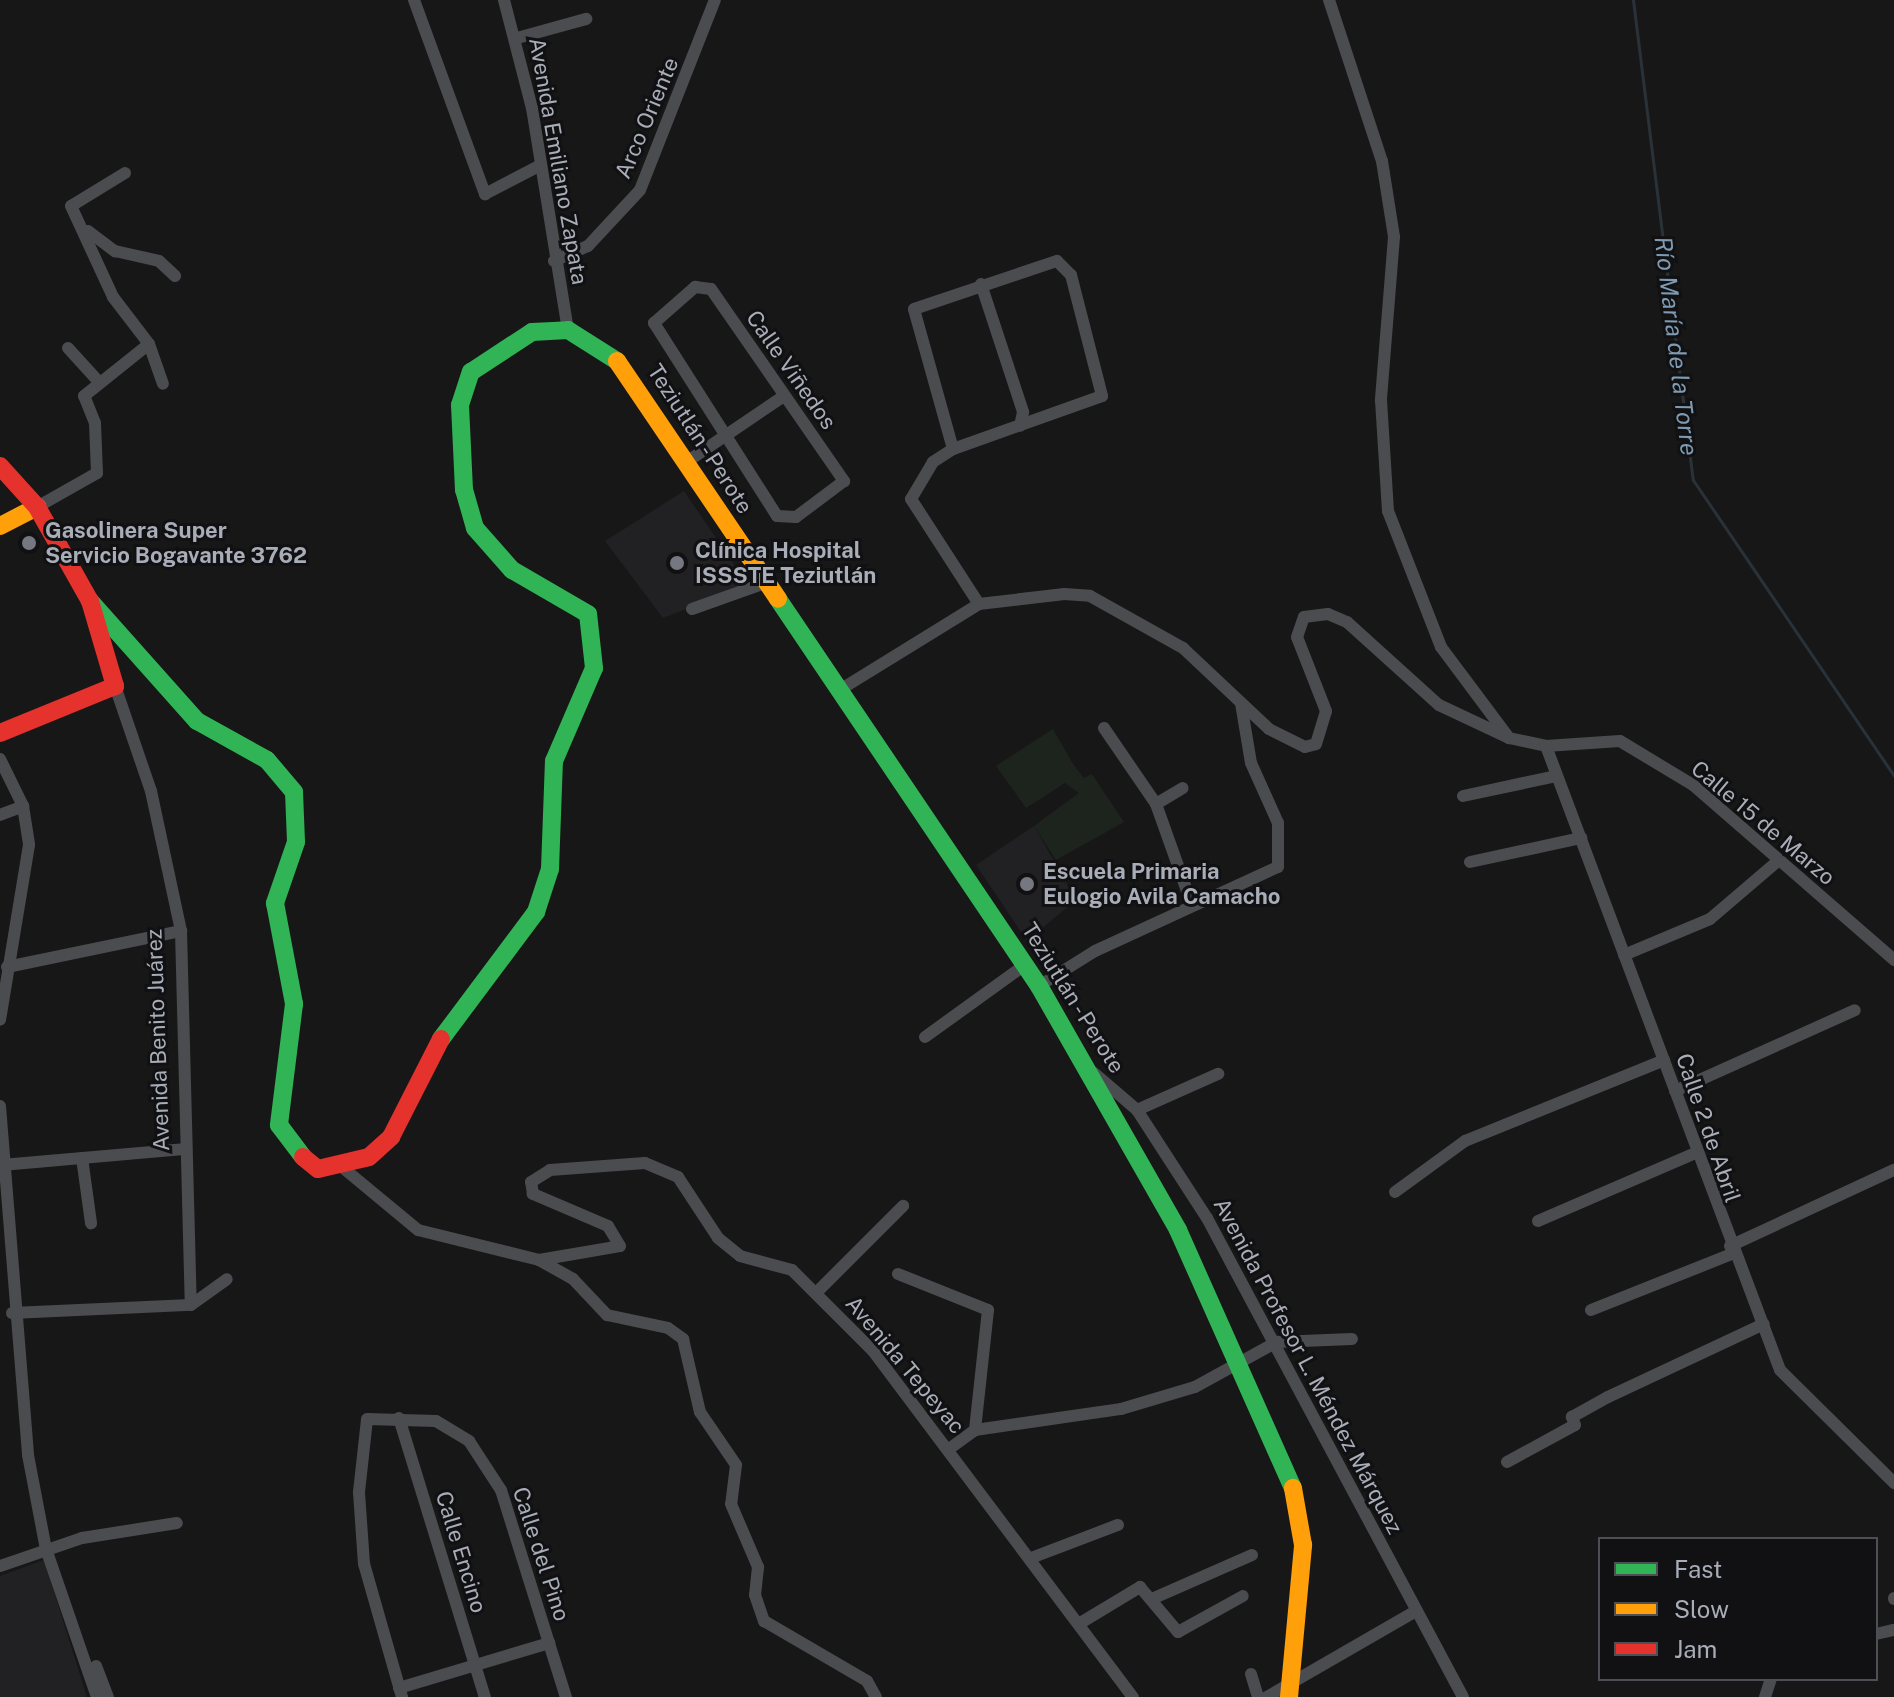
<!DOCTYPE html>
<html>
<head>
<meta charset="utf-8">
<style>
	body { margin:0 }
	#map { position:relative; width:1894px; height:1697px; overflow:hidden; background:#171717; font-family:"Public Sans",sans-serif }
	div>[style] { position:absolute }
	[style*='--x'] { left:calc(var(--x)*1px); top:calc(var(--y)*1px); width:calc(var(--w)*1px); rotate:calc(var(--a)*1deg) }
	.built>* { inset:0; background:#212123 }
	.green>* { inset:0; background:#1d241e }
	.stream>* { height:3px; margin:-1.5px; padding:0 1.5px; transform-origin:1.5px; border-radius:1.5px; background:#2a3239 }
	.street>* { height:12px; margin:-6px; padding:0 6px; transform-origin:6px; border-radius:6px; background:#4b4c50 }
	.fast>* { height:18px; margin:-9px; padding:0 9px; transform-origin:9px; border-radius:9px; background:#30b455 }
	.slow>* { height:18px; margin:-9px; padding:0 9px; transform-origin:9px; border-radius:9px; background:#ff9f0a }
	.jam>* { height:18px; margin:-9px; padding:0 9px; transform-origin:9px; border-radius:9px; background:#e5322d }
	.dots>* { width:22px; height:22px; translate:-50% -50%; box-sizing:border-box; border:4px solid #111113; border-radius:50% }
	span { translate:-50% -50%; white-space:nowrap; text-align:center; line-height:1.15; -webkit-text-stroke:6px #111113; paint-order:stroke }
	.street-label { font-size:22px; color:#a8adb8 }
	.poi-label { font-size:22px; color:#a8adb8; font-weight:700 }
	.left { translate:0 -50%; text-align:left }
	.water-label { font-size:24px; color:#7f9bb3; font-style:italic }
	.legend { position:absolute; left:1598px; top:1537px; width:280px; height:144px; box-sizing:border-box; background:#111113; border:2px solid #4d4f55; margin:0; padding:10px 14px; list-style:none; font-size:24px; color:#a8adb8 }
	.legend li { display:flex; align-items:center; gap:16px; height:40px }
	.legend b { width:40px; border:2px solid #4d4f55 }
</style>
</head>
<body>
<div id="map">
	<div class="built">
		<i style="clip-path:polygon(684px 491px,748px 585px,663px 618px,605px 541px)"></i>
		<i style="clip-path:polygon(1034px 826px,1076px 900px,1027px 941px,976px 865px)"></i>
		<i style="clip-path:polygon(44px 1560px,87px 1697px,0 1697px,0 1576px)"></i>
	</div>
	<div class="green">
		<i style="clip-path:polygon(1053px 729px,1073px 764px,1084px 778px,1092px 774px,1124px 822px,1056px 860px,1034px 826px,1079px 793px,1065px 783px,1026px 808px,996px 766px)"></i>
	</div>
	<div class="stream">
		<i style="--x:1633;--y:0;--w:484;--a:82.9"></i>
		<i style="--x:1693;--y:480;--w:358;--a:55.8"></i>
	</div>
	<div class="street">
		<i style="--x:414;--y:0;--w:207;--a:69.9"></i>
		<i style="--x:485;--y:194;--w:61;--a:-27.4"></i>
		<i style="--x:504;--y:0;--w:112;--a:75.5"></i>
		<i style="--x:532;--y:108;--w:225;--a:80.8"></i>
		<i style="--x:1329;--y:0;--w:169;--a:71.8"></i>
		<i style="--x:1382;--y:161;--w:77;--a:81"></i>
		<i style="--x:1394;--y:237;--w:164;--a:94.6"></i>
		<i style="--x:1381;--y:400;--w:111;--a:86.4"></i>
		<i style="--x:1388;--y:511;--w:146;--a:68.7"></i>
		<i style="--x:1441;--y:647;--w:114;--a:53.2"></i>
		<i style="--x:1509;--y:738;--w:38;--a:12"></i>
		<i style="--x:1546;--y:746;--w:74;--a:-3.9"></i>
		<i style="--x:1620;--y:741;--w:85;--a:31.1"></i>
		<i style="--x:1693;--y:785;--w:267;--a:41"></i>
		<i style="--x:517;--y:38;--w:72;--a:-15.4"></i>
		<i style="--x:125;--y:173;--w:63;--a:148.6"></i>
		<i style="--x:71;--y:206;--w:100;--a:65.2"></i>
		<i style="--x:113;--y:297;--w:59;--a:52.5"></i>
		<i style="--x:149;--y:344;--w:42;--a:70.7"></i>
		<i style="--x:88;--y:231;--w:34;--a:37"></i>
		<i style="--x:115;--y:251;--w:45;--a:12.8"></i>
		<i style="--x:159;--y:261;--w:22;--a:43"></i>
		<i style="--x:554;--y:261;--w:37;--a:-24"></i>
		<i style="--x:588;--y:246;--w:76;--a:-47.1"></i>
		<i style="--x:640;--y:190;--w:204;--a:-68.5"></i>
		<i style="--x:981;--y:284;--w:135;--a:71.8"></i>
		<i style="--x:1023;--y:412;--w:14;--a:102"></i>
		<i style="--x:695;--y:287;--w:16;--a:7"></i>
		<i style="--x:711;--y:289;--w:234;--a:55.3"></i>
		<i style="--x:844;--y:481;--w:60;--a:143.1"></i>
		<i style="--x:796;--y:517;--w:19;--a:-177"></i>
		<i style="--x:777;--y:516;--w:229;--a:-122.5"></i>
		<i style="--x:654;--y:323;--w:55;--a:-41.3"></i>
		<i style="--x:68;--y:348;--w:45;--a:47.7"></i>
		<i style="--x:953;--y:449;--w:145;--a:-105.6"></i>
		<i style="--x:914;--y:309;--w:151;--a:-18.6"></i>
		<i style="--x:1057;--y:261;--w:20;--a:45"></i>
		<i style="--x:1071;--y:275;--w:125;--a:75.6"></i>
		<i style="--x:1102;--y:396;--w:158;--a:160.4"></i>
		<i style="--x:953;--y:449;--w:24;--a:147"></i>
		<i style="--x:933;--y:462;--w:43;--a:120.7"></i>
		<i style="--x:911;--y:499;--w:125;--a:57.1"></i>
		<i style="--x:685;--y:463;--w:120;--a:-34.1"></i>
		<i style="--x:37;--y:507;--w:69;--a:-29.5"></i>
		<i style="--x:97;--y:473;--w:50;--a:-92.3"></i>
		<i style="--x:95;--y:423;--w:29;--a:-112"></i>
		<i style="--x:84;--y:396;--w:83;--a:-38.7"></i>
		<i style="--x:692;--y:609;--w:77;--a:-19.6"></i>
		<i style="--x:115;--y:686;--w:111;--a:71.1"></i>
		<i style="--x:151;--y:791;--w:143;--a:77.9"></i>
		<i style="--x:181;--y:931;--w:374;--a:88.5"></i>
		<i style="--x:838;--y:691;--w:166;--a:-31.7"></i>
		<i style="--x:979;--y:604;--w:86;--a:-6.7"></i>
		<i style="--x:1064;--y:594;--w:26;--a:4"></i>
		<i style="--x:1090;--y:596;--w:107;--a:29.2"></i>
		<i style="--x:1183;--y:648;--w:118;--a:43.3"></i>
		<i style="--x:1269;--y:729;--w:40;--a:26.6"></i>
		<i style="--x:1305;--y:747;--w:11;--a:-15"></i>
		<i style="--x:1316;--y:744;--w:34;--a:-73"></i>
		<i style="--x:1326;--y:711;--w:79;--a:-111.4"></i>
		<i style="--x:1297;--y:637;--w:21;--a:-71"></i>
		<i style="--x:1304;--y:617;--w:24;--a:-7"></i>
		<i style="--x:1328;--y:614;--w:21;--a:23"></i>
		<i style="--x:1347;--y:622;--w:124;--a:42.1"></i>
		<i style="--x:1439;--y:705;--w:77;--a:25.2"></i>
		<i style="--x:1104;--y:728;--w:92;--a:55.6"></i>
		<i style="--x:1156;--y:804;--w:107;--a:70.4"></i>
		<i style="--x:1546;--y:746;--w:666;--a:69.44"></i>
		<i style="--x:1780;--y:1370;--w:161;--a:44.7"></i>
		<i style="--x:0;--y:759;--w:52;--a:63.9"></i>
		<i style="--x:23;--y:806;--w:39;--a:81"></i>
		<i style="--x:29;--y:845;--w:177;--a:99.4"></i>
		<i style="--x:1463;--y:796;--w:95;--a:-12.1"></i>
		<i style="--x:1156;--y:804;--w:31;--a:-31"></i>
		<i style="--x:0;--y:815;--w:25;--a:-21"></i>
		<i style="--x:1470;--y:862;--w:114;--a:-12.2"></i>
		<i style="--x:1624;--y:955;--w:93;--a:-22.7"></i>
		<i style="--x:1710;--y:919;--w:89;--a:-40.5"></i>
		<i style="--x:7;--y:967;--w:178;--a:-11.7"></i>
		<i style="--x:1039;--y:986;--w:66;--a:-32"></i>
		<i style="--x:1095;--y:951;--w:201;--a:-24.7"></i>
		<i style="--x:1278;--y:867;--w:44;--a:-90"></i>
		<i style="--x:1278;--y:823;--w:66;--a:-114.2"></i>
		<i style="--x:1251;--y:763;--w:61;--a:-99.5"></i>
		<i style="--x:925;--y:1037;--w:123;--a:-35.8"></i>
		<i style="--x:1094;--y:1073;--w:57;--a:40.7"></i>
		<i style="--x:1137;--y:1110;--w:129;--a:57.1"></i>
		<i style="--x:1207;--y:1218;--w:543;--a:61.88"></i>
		<i style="--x:1675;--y:1091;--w:197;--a:-24.2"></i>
		<i style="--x:0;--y:1106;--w:350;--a:85.4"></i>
		<i style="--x:28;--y:1455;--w:96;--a:79.2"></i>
		<i style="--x:46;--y:1549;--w:157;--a:71"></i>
		<i style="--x:1137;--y:1110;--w:89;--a:-24"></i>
		<i style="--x:82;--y:1158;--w:66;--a:82.1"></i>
		<i style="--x:2;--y:1165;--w:185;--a:-5"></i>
		<i style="--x:342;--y:1167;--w:99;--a:39.7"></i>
		<i style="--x:418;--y:1230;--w:125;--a:13.9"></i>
		<i style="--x:539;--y:1260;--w:82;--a:-9.8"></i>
		<i style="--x:620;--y:1246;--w:23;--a:-121"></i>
		<i style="--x:608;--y:1226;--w:82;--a:-156.9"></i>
		<i style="--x:533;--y:1194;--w:12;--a:-99"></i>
		<i style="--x:531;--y:1182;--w:22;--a:-32"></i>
		<i style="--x:550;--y:1170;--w:95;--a:-4.2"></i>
		<i style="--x:645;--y:1163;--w:36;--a:23"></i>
		<i style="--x:678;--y:1177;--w:73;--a:56.7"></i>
		<i style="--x:718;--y:1238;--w:28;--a:39"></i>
		<i style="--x:740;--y:1256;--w:54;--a:15.1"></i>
		<i style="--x:792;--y:1270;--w:115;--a:45"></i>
		<i style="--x:873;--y:1351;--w:433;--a:53.1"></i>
		<i style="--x:1395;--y:1192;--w:87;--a:-36.1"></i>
		<i style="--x:1465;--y:1141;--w:215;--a:-22.1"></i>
		<i style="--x:1538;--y:1221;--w:169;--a:-23.4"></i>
		<i style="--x:1730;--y:1246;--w:181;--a:-24.9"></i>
		<i style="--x:539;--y:1260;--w:39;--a:29"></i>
		<i style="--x:573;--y:1279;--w:50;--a:46.6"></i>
		<i style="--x:607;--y:1315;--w:62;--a:12"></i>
		<i style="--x:668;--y:1328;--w:19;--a:36"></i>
		<i style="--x:683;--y:1339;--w:75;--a:76.9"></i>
		<i style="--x:700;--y:1412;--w:64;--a:55.8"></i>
		<i style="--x:736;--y:1465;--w:39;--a:97"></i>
		<i style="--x:731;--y:1504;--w:69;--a:66.8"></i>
		<i style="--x:758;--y:1567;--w:28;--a:96"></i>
		<i style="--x:755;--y:1595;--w:28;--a:71"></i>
		<i style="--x:764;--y:1621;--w:119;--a:30.2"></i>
		<i style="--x:867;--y:1681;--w:18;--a:61"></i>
		<i style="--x:898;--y:1274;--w:97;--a:21.8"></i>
		<i style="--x:988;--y:1310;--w:121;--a:96.2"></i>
		<i style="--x:817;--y:1292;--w:122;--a:-45"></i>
		<i style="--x:1591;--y:1310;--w:152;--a:-21.7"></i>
		<i style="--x:12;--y:1313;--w:179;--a:-2.6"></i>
		<i style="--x:191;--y:1305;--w:44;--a:-35.8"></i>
		<i style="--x:399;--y:1418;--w:292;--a:72.9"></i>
		<i style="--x:949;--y:1449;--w:32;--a:-36"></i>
		<i style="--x:975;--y:1430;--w:148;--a:-8.2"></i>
		<i style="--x:1121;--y:1409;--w:77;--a:-16.6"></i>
		<i style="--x:1195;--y:1387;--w:94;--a:-28.8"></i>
		<i style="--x:1277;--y:1342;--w:75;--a:-2.3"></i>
		<i style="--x:1507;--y:1462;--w:77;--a:-28.6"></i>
		<i style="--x:1575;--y:1425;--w:9;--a:-111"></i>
		<i style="--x:1572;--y:1417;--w:41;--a:-29.1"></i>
		<i style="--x:1608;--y:1397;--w:172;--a:-25.1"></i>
		<i style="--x:1031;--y:1558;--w:93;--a:-20.8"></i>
		<i style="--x:0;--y:1566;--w:87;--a:-18.9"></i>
		<i style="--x:82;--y:1538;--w:96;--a:-9"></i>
		<i style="--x:1154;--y:1598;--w:107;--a:-23.7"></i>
		<i style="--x:1894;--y:1598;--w:1;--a:90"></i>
		<i style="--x:1082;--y:1622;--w:68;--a:-31.1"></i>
		<i style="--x:1140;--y:1587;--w:59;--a:49.8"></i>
		<i style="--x:1178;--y:1632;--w:74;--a:-29"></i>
		<i style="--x:1876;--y:1634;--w:18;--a:-13"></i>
		<i style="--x:96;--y:1666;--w:33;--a:69"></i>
		<i style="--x:1251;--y:1674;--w:24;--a:73"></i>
		<i style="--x:399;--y:1688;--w:157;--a:-16.7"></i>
		<i style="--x:402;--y:1697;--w:138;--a:-105.9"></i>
		<i style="--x:364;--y:1564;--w:72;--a:-94"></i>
		<i style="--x:359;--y:1492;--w:73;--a:-83.7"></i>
		<i style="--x:367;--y:1419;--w:69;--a:1.7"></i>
		<i style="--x:436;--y:1421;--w:39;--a:31"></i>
		<i style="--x:469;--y:1441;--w:59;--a:56.9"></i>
		<i style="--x:501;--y:1490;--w:217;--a:72.6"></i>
		<i style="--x:1267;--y:1697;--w:172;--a:-30"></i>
		<i style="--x:1765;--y:1697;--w:19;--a:-72"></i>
	</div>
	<div class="fast">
		<i style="--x:778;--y:599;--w:467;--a:56"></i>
		<i style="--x:1039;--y:986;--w:281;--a:60.3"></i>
		<i style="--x:1178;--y:1230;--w:282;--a:66"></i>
		<i style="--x:90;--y:601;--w:161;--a:48.3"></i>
		<i style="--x:197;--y:721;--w:80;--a:29.1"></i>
		<i style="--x:267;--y:760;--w:42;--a:49.8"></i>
		<i style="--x:294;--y:792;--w:50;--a:87.7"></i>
		<i style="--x:296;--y:842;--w:65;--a:109"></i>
		<i style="--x:275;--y:903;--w:103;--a:79.3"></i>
		<i style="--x:294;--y:1004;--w:122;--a:97.1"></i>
		<i style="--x:279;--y:1125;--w:40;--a:53"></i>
		<i style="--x:441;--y:1039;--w:159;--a:-53.2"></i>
		<i style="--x:536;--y:912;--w:45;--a:-72"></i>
		<i style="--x:550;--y:869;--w:108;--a:-87.9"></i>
		<i style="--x:554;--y:761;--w:101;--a:-66.7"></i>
		<i style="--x:594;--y:668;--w:54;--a:-96.3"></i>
		<i style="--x:588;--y:614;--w:88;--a:-149.9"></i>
		<i style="--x:512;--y:570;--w:56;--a:-131.4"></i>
		<i style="--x:475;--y:528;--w:40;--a:-106"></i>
		<i style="--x:464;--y:490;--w:85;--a:-92.7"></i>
		<i style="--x:460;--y:405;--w:35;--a:-72"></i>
		<i style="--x:471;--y:372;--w:73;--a:-33.3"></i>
		<i style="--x:532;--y:332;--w:36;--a:-3"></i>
		<i style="--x:568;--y:330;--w:58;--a:32.3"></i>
	</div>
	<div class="slow">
		<i style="--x:617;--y:361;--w:287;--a:55.9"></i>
		<i style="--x:0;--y:526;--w:42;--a:-27.2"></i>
		<i style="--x:1289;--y:1697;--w:153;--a:-84.7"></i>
		<i style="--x:1303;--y:1545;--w:58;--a:-100"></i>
	</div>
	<div class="jam">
		<i style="--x:0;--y:466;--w:55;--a:47.9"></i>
		<i style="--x:37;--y:507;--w:108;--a:60.6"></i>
		<i style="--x:90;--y:601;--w:89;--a:73.6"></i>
		<i style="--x:115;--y:686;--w:124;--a:157.8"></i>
		<i style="--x:303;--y:1157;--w:19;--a:39"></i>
		<i style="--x:318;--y:1169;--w:52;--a:-13.2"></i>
		<i style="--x:369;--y:1157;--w:30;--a:-42"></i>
		<i style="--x:391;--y:1137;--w:110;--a:-63"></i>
	</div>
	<div class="dots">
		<i style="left:29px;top:543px;background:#757880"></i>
		<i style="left:677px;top:563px;background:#757880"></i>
		<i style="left:1027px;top:884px;background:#757880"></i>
	</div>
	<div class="street-label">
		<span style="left:647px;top:118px;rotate:-67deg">Arco Oriente</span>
		<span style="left:558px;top:161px;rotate:80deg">Avenida Emiliano Zapata</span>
		<span style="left:791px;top:370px;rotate:55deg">Calle Viñedos</span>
		<span style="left:700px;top:439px;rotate:57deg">Teziutlán - Perote</span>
		<span style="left:1763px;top:823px;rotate:40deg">Calle 15 de Marzo</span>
		<span style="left:1073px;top:998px;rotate:58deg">Teziutlán - Perote</span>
		<span style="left:158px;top:1040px;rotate:-92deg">Avenida Benito Juárez</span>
		<span style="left:1708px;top:1128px;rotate:71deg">Calle 2 de Abril</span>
		<span style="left:905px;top:1365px;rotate:50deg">Avenida Tepeyac</span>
		<span style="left:1308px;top:1366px;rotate:62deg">Avenida Profesor L. Méndez Márquez</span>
		<span style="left:461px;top:1552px;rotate:73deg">Calle Encino</span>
		<span style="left:541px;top:1554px;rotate:72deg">Calle del Pino</span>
	</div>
	<div class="poi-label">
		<span class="left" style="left:45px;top:543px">Gasolinera Super<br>Servicio Bogavante 3762</span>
		<span class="left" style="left:695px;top:563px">Clínica Hospital<br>ISSSTE Teziutlán</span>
		<span class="left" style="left:1043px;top:884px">Escuela Primaria<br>Eulogio Avila Camacho</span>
	</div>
	<div class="water-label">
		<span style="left:1676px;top:346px;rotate:83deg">Río María de la Torre</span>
	</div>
	<ul class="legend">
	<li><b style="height:10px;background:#30b455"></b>Fast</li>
	<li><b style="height:10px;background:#ff9f0a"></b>Slow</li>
	<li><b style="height:10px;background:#e5322d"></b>Jam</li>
	</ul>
</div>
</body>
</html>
